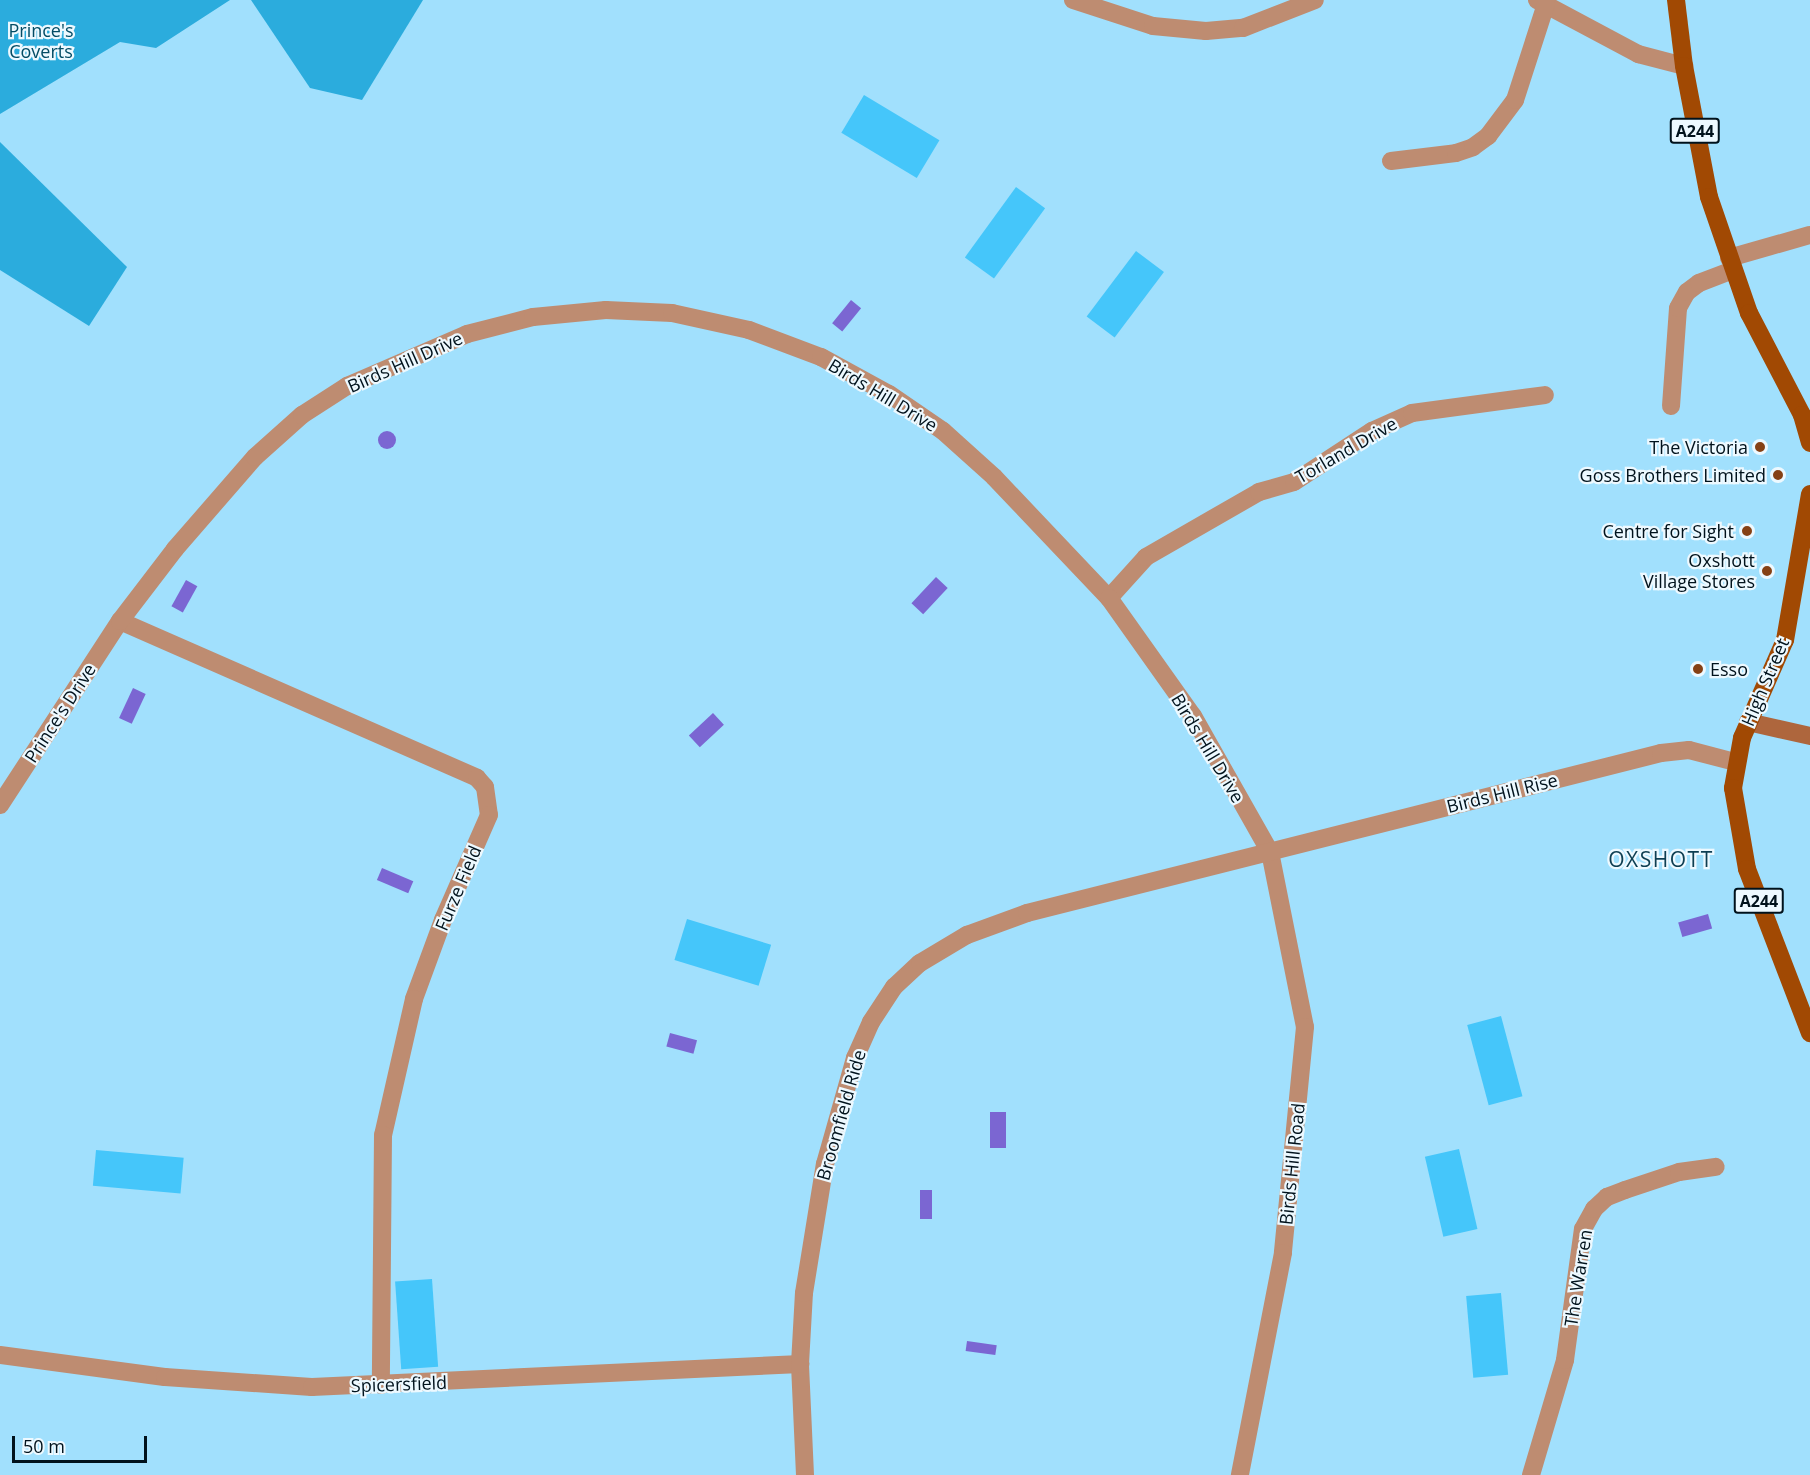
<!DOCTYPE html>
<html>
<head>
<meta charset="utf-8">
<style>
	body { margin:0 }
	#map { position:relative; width:1810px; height:1475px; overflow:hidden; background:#a1e0fd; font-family:"Open Sans",sans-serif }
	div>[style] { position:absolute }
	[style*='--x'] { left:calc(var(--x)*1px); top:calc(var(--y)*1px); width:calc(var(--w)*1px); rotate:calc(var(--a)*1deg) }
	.green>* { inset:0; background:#45c6fa; transform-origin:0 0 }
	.forest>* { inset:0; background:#2bacdd }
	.water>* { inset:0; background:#7b66d2; transform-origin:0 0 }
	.round { border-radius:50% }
	.street>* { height:18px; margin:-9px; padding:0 9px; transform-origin:9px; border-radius:9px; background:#be8c71 }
	.secondary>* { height:18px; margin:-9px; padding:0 9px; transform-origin:9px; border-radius:9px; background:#ae663d }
	.primary>* { height:18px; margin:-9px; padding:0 9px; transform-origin:9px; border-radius:9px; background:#a14903 }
	.dots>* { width:16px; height:16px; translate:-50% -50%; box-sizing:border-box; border:3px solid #edf9ff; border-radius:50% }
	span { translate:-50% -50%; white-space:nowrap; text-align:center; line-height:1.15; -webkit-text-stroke:4.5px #edf9ff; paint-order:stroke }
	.shield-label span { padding:2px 4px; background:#edf9ff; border:2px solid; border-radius:4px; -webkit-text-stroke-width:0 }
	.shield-label { font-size:16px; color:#00121c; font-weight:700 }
	.park-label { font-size:18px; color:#034c65 }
	.street-label { font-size:18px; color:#00121c }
	.poi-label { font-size:18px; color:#00121c }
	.right { translate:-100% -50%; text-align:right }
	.left { translate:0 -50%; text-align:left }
	.quarter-label { font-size:21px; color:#0d3e52; letter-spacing:1.5px }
	.scale { position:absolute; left:12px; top:1436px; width:135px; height:27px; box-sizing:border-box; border:3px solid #00121c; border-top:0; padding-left:8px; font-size:18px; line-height:21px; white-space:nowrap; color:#00121c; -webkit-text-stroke:4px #edf9ff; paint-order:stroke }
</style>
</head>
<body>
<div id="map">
	<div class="green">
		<i style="left:864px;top:95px;width:88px;height:44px;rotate:31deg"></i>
		<i style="left:1016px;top:187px;width:36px;height:87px;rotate:36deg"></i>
		<i style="left:1136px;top:251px;width:35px;height:82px;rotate:37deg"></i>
		<i style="left:687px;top:919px;width:88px;height:43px;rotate:17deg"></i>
		<i style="left:1501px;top:1016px;width:83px;height:35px;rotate:75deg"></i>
		<i style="left:1459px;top:1149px;width:82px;height:35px;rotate:77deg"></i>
		<i style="left:96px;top:1150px;width:88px;height:36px;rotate:5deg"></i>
		<i style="left:432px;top:1279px;width:88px;height:37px;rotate:86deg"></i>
		<i style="left:1501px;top:1293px;width:82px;height:35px;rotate:85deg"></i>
	</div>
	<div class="forest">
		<i style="clip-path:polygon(0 0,230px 0,156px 48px,120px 42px,0 114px)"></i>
		<i style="clip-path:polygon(251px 0,423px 0,362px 100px,310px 88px)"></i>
		<i style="clip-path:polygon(0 142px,127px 267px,89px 326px,0 270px)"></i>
	</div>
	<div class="water">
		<i style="left:851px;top:300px;width:13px;height:30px;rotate:39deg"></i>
		<i class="round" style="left:378px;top:431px;width:18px;height:18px"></i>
		<i style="left:936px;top:577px;width:16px;height:36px;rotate:43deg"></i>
		<i style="left:186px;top:580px;width:13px;height:30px;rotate:29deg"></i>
		<i style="left:133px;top:688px;width:14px;height:33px;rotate:25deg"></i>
		<i style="left:713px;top:713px;width:16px;height:33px;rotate:47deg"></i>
		<i style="left:382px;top:868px;width:34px;height:13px;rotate:23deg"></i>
		<i style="left:1708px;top:914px;width:15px;height:31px;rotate:74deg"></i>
		<i style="left:670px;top:1033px;width:28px;height:14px;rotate:15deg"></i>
		<i style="left:990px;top:1112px;width:16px;height:36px"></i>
		<i style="left:920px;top:1190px;width:12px;height:29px"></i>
		<i style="left:967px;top:1341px;width:30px;height:10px;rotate:8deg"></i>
	</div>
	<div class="street">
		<i style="--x:1073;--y:0;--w:84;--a:18"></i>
		<i style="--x:1153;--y:26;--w:53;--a:5.4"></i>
		<i style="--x:1206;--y:31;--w:37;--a:-5"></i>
		<i style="--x:1243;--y:28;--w:77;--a:-21.3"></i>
		<i style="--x:1537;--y:0;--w:115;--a:28.1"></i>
		<i style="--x:1638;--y:54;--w:48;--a:14.6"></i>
		<i style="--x:1391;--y:161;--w:65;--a:-7"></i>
		<i style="--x:1456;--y:153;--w:18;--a:-19"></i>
		<i style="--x:1473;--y:147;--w:19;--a:-36"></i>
		<i style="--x:1488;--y:136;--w:45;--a:-53.1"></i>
		<i style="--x:1515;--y:100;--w:101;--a:-72.1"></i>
		<i style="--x:1729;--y:258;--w:84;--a:-15.9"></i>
		<i style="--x:1671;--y:406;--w:98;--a:-85.9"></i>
		<i style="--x:1678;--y:308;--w:18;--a:-61"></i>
		<i style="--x:1687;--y:292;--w:15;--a:-37"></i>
		<i style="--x:1699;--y:283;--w:36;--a:-21"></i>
		<i style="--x:1109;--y:598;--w:55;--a:-47.9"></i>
		<i style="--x:1146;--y:557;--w:130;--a:-29.9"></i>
		<i style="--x:1259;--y:492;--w:36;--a:-16"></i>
		<i style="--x:1294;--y:482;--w:93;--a:-33.2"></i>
		<i style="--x:1372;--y:431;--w:44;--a:-24.2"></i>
		<i style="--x:1412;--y:413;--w:134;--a:-7.7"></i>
		<i style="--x:120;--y:621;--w:390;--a:23.7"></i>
		<i style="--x:477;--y:778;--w:12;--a:48"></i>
		<i style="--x:485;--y:787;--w:28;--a:82"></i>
		<i style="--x:489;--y:815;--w:115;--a:113.7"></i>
		<i style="--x:443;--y:920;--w:84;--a:110.2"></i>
		<i style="--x:414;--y:999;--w:139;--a:102.8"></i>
		<i style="--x:383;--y:1135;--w:250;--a:90.5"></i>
		<i style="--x:0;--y:805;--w:220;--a:-56.9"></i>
		<i style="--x:120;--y:621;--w:91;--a:-52.6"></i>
		<i style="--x:175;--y:549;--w:122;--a:-49"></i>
		<i style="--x:255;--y:457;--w:63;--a:-41.8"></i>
		<i style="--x:302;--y:415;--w:54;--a:-32.8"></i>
		<i style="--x:347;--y:386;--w:131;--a:-23.4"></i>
		<i style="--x:467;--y:334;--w:68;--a:-14.4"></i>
		<i style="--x:533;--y:317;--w:73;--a:-5.5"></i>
		<i style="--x:606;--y:310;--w:66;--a:2.6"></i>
		<i style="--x:672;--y:313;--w:79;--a:12.4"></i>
		<i style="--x:749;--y:330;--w:77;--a:20.6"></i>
		<i style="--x:821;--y:357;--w:77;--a:28.6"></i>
		<i style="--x:889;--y:394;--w:65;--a:34.4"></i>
		<i style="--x:943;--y:431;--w:69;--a:42"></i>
		<i style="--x:994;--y:477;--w:167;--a:46.5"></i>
		<i style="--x:1109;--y:598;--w:145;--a:54.6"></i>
		<i style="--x:1193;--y:716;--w:156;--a:60.5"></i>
		<i style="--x:1270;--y:852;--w:178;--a:78.7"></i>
		<i style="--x:1305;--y:1027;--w:227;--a:95.6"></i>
		<i style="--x:1283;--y:1253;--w:226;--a:101"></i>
		<i style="--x:0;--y:1355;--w:166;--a:7.6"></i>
		<i style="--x:165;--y:1377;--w:147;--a:3.9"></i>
		<i style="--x:312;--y:1387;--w:489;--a:-2.7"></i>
		<i style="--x:805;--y:1475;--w:111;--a:-92.6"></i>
		<i style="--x:800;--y:1364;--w:71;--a:-86.8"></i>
		<i style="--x:804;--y:1293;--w:131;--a:-80.8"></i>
		<i style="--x:825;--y:1164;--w:110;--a:-74.2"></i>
		<i style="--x:855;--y:1058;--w:39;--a:-66"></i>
		<i style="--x:871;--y:1022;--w:42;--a:-56.7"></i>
		<i style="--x:894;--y:987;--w:35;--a:-43"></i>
		<i style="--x:920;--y:963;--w:55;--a:-30.8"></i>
		<i style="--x:967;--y:935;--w:64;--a:-20.1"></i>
		<i style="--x:1027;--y:913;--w:654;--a:-14.16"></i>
		<i style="--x:1661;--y:753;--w:28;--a:-6"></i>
		<i style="--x:1689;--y:750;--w:48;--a:14.6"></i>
		<i style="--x:1531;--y:1475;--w:120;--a:-73.5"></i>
		<i style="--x:1565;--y:1360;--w:132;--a:-82.2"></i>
		<i style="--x:1583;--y:1229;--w:23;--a:-61"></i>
		<i style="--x:1594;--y:1209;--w:18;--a:-43"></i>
		<i style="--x:1607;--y:1197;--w:19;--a:-21"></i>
		<i style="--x:1625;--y:1190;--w:57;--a:-18.4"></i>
		<i style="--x:1679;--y:1172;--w:37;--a:-8"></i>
	</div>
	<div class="secondary">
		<i style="--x:1748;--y:722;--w:64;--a:12.7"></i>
	</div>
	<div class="primary">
		<i style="--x:1676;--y:0;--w:66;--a:83.1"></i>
		<i style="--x:1684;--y:66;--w:133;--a:79.2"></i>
		<i style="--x:1709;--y:197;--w:123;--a:71"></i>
		<i style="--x:1749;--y:313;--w:115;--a:62.5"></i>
		<i style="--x:1802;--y:415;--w:29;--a:74"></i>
		<i style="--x:1810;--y:494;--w:148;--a:99.7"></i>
		<i style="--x:1785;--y:640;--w:107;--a:113.7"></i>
		<i style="--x:1742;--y:738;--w:51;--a:100.2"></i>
		<i style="--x:1733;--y:788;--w:82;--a:80.2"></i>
		<i style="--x:1747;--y:869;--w:176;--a:69"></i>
	</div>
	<div class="dots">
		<i style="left:1760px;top:447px;background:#854115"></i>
		<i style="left:1778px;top:475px;background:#854115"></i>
		<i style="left:1747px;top:531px;background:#854115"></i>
		<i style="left:1767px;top:571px;background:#854115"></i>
		<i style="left:1698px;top:669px;background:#854115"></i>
	</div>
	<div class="shield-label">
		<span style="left:1695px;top:131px">A244</span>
		<span style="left:1759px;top:901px">A244</span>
	</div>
	<div class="park-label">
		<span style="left:41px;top:41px">Prince's<br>Coverts</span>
	</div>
	<div class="street-label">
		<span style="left:405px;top:362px;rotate:-24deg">Birds Hill Drive</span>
		<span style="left:883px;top:395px;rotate:31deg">Birds Hill Drive</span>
		<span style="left:1346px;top:450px;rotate:-30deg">Torland Drive</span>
		<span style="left:1765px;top:682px;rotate:-67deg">High Street</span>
		<span style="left:60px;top:713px;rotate:-57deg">Prince's Drive</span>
		<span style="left:1208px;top:748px;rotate:59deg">Birds Hill Drive</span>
		<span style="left:1502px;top:793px;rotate:-14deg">Birds Hill Rise</span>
		<span style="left:458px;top:888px;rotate:-67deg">Furze Field</span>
		<span style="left:841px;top:1115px;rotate:-74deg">Broomfield Ride</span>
		<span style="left:1292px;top:1164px;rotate:-84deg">Birds Hill Road</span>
		<span style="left:1578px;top:1278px;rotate:-81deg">The Warren</span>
		<span style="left:399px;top:1384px;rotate:-2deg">Spicersfield</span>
	</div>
	<div class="poi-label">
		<span class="right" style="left:1748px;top:447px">The Victoria</span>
		<span class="right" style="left:1766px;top:475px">Goss Brothers Limited</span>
		<span class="right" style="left:1734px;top:531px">Centre for Sight</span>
		<span class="right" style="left:1755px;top:571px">Oxshott<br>Village Stores</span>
		<span class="left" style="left:1710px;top:669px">Esso</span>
	</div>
	<div class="quarter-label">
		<span style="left:1661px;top:859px">OXSHOTT</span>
	</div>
	<div class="scale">50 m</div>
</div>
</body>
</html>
